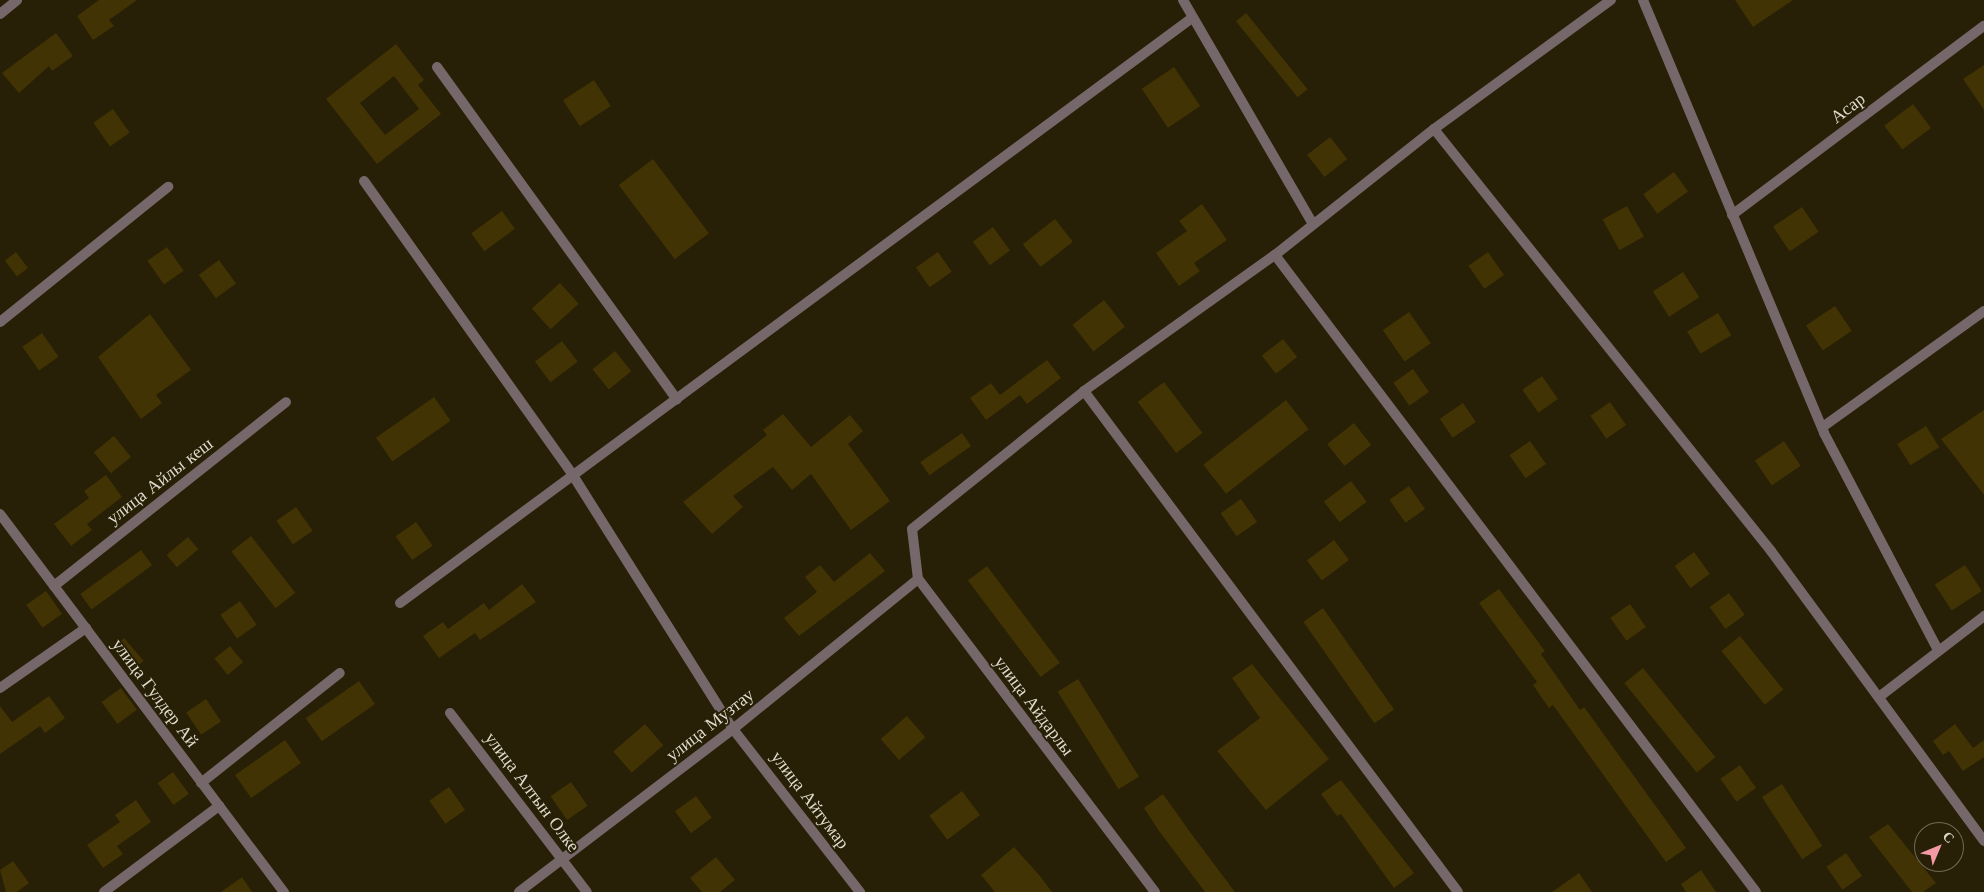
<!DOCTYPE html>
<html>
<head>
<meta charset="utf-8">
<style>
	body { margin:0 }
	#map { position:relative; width:1984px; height:892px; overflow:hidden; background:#271f06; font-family:"Libre Baskerville",serif }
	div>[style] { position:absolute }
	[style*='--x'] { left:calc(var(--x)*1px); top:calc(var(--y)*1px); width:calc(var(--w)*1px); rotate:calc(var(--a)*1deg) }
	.building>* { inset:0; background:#413303; transform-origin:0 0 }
	.minor>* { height:10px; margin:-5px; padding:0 5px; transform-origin:5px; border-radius:5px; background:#76686a }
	span { translate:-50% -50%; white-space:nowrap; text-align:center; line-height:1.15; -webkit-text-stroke:4px #271f06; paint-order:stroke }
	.street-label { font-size:18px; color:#dfdacb }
	.north { position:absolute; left:1914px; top:822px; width:50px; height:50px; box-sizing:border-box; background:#271f06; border:1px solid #716a55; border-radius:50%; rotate:45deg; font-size:14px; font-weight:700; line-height:20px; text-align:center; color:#dfdacb }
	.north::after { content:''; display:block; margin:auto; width:18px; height:22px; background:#f49aa5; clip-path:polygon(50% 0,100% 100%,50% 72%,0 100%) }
</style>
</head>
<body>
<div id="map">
	<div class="building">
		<i style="clip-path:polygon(99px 0,137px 0,109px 20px,114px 26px,93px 40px,77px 16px)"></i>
		<i style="clip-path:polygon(1735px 0,1793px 0,1753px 27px)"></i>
		<i style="left:1246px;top:13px;width:98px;height:13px;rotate:51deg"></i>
		<i style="clip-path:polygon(56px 33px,73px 56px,52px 71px,49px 66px,19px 93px,2px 73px)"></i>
		<i style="clip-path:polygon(evenodd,396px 44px,424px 80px,418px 85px,441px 114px,377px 164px,326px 99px,396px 44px,394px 76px,419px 109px,385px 135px,360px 103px,394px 76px)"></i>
		<i style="clip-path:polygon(1984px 65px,1984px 110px,1963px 79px)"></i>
		<i style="left:1174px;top:67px;width:47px;height:39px;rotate:56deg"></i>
		<i style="left:594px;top:80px;width:31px;height:37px;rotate:57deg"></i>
		<i style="left:1913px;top:104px;width:30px;height:36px;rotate:53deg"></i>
		<i style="left:113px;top:109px;width:29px;height:24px;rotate:55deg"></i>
		<i style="left:1330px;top:137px;width:28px;height:29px;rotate:52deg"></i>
		<i style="left:653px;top:159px;width:93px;height:43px;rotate:53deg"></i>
		<i style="left:1674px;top:172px;width:24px;height:38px;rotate:54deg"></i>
		<i style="clip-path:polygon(1202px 204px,1227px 240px,1194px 263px,1200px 271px,1179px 286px,1156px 253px,1187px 231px,1179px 221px)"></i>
		<i style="left:1627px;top:206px;width:35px;height:28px;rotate:61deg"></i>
		<i style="left:1802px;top:207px;width:30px;height:35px;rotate:56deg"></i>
		<i style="left:502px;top:211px;width:22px;height:38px;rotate:54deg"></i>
		<i style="left:1055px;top:219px;width:29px;height:41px;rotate:52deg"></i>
		<i style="left:993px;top:227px;width:29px;height:25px;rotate:54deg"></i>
		<i style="left:167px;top:247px;width:29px;height:24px;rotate:55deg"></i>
		<i style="left:16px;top:252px;width:20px;height:14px;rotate:53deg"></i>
		<i style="left:938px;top:252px;width:24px;height:27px;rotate:55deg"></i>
		<i style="left:1488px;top:252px;width:28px;height:24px;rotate:55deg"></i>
		<i style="left:219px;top:260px;width:29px;height:25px;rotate:54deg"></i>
		<i style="left:1683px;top:272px;width:30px;height:36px;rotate:57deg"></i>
		<i style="left:560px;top:283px;width:28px;height:38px;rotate:48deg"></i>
		<i style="left:1104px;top:300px;width:34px;height:40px;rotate:52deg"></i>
		<i style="left:1835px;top:306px;width:30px;height:35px;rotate:56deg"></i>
		<i style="left:1409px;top:312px;width:38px;height:32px;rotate:55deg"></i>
		<i style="left:1718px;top:313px;width:26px;height:36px;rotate:59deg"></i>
		<i style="clip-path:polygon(150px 314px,191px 370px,156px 395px,162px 403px,141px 419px,98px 357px)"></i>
		<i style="left:42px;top:333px;width:29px;height:24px;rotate:55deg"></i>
		<i style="left:1283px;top:339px;width:23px;height:27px;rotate:52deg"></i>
		<i style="left:562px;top:341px;width:26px;height:34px;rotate:53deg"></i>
		<i style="left:615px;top:351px;width:26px;height:29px;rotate:51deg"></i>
		<i style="clip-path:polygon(1047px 360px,1061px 378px,1027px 404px,1020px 395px,986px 420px,970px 398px,991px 383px,1000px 395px)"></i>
		<i style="left:1413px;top:369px;width:28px;height:24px;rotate:55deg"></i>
		<i style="left:1542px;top:376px;width:28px;height:24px;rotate:55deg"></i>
		<i style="left:1164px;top:382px;width:64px;height:33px;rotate:53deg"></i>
		<i style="left:434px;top:397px;width:29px;height:71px;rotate:55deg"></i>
		<i style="left:1286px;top:400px;width:37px;height:105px;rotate:52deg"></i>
		<i style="left:1610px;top:402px;width:28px;height:24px;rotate:55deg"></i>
		<i style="left:1463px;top:403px;width:23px;height:28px;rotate:56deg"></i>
		<i style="clip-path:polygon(1984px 410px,1984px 495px,1941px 439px)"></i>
		<i style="clip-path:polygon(783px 414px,811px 447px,850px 415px,863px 431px,848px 444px,890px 501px,851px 530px,811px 474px,792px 490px,773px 467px,733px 496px,743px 507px,712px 534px,683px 502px,767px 435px,763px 430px)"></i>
		<i style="left:1354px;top:423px;width:28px;height:34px;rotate:52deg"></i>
		<i style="left:1926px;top:426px;width:25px;height:34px;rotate:58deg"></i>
		<i style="left:962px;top:433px;width:16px;height:51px;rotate:55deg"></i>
		<i style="left:114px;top:436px;width:27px;height:26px;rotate:51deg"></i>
		<i style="left:1530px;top:441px;width:28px;height:25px;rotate:55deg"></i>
		<i style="left:1784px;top:441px;width:30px;height:35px;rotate:56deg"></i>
		<i style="clip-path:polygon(106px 475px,122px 497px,87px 524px,92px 530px,71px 546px,54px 524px,89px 498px,84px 491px)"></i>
		<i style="left:1351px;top:481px;width:26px;height:34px;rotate:53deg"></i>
		<i style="left:1409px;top:486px;width:28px;height:24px;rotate:55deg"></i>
		<i style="left:1241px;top:499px;width:28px;height:25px;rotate:55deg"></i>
		<i style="left:296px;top:507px;width:29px;height:24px;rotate:55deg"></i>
		<i style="left:416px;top:522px;width:29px;height:25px;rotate:55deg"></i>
		<i style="left:251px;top:536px;width:72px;height:25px;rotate:52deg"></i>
		<i style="left:188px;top:537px;width:16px;height:28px;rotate:50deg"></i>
		<i style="left:1334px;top:540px;width:25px;height:34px;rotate:53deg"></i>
		<i style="left:141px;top:550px;width:19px;height:75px;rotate:54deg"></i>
		<i style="left:1694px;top:552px;width:27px;height:24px;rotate:54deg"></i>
		<i style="clip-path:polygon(870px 553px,885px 571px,799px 636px,784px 618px,817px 592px,805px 577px,820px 565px,834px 582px)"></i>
		<i style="left:1965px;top:565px;width:31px;height:36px;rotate:57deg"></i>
		<i style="left:987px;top:566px;width:121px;height:24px;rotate:53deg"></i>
		<i style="clip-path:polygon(522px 584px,536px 602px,480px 640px,475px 633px,439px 658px,423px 636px,443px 622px,448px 629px,484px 603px,489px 610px)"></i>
		<i style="clip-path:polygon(1499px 589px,1545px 651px,1541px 654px,1580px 710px,1584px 707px,1686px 848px,1666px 862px,1553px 705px,1549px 708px,1533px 685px,1537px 682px,1479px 603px)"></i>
		<i style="left:46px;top:591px;width:28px;height:24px;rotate:55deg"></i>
		<i style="left:1729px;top:593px;width:27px;height:24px;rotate:54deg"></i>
		<i style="left:240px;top:601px;width:29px;height:24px;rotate:55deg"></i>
		<i style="left:1630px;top:604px;width:28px;height:24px;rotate:55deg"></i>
		<i style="left:1323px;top:608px;width:124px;height:24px;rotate:55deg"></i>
		<i style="left:1740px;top:636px;width:69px;height:24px;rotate:51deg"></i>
		<i style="left:124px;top:638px;width:30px;height:13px;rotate:49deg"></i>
		<i style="left:230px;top:646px;width:21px;height:20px;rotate:51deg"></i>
		<i style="clip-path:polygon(1252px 664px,1329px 759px,1266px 810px,1217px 751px,1260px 718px,1232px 678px)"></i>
		<i style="left:1643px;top:668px;width:115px;height:24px;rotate:51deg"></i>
		<i style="left:1078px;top:679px;width:115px;height:24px;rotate:58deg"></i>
		<i style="left:359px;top:681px;width:28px;height:65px;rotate:55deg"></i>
		<i style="left:121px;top:688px;width:27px;height:24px;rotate:54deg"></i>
		<i style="clip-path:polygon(49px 696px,65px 718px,45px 733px,40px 726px,0 754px,0 706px,12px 722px)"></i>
		<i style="left:206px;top:699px;width:27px;height:24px;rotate:56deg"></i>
		<i style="left:907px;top:716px;width:28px;height:35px;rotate:49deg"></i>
		<i style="left:645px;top:724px;width:28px;height:42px;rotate:49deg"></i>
		<i style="clip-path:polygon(1955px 724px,1973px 748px,1984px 740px,1984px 757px,1963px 771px,1949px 751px,1943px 755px,1933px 741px)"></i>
		<i style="left:285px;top:740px;width:28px;height:61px;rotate:55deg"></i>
		<i style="left:1740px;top:765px;width:28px;height:24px;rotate:55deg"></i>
		<i style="left:173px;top:772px;width:27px;height:19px;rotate:54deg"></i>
		<i style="clip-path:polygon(1341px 780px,1414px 873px,1394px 888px,1341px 814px,1337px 816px,1321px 794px)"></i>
		<i style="left:571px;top:782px;width:29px;height:25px;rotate:55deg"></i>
		<i style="left:1782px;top:784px;width:74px;height:24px;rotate:57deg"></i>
		<i style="left:449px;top:787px;width:28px;height:24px;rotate:55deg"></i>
		<i style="left:962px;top:791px;width:30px;height:41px;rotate:53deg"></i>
		<i style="clip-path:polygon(1163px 794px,1190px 832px,1235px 892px,1205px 892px,1159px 831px,1144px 808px)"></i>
		<i style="left:696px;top:796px;width:27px;height:26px;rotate:54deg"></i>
		<i style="clip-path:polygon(136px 800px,151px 822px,117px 846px,123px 854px,103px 868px,87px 845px,120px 822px,115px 815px)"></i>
		<i style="clip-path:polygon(1888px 824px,1936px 883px,1923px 892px,1912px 892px,1869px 837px)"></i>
		<i style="clip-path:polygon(1014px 847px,1040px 876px,1052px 892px,995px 892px,981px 875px)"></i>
		<i style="left:1846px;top:853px;width:28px;height:24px;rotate:55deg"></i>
		<i style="clip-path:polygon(716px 857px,735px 880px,720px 892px,702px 892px,690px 878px)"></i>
		<i style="clip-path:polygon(13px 861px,29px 883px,17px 892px,6px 892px,0 870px)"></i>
		<i style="clip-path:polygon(1701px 870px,1716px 892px,1686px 892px,1681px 884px)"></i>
		<i style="clip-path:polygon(1579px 873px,1592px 892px,1552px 892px)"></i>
		<i style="clip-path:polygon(242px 877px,252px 892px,221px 892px)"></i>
	</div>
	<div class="minor">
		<i style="--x:1183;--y:0;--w:259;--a:59.9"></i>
		<i style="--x:1643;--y:0;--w:469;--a:67.3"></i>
		<i style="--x:1824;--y:433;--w:245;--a:62.3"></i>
		<i style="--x:0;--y:14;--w:22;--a:-39"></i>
		<i style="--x:437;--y:67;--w:410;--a:54.2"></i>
		<i style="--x:1434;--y:129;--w:540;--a:51.39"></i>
		<i style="--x:1771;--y:551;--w:360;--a:53.7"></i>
		<i style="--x:364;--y:181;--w:363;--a:54.6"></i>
		<i style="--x:574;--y:477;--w:298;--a:57.8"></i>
		<i style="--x:733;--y:729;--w:207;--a:52.1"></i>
		<i style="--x:1732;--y:215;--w:315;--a:-36.9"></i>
		<i style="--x:1275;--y:255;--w:798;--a:52.94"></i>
		<i style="--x:0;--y:322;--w:216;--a:-38.8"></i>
		<i style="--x:1084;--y:391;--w:625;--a:53.26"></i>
		<i style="--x:1824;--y:426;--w:197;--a:-35.7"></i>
		<i style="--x:0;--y:514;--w:473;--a:53.1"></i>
		<i style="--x:54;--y:586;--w:296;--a:-38.4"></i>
		<i style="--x:400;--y:603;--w:985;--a:-36.45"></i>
		<i style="--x:0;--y:688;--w:105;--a:-34.9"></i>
		<i style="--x:1879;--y:697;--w:133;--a:-37.6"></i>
		<i style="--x:450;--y:713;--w:225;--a:52.6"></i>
		<i style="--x:201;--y:783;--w:177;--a:-38.4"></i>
		<i style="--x:104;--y:892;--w:144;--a:-36.8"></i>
		<i style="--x:519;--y:892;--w:269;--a:-37.3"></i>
		<i style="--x:733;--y:729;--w:238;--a:-39"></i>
		<i style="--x:1155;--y:892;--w:393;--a:-127.1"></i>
		<i style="--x:918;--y:579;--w:50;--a:-96.8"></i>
		<i style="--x:912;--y:529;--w:221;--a:-38.7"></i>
		<i style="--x:1084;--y:391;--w:234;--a:-35.5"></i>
		<i style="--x:1275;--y:255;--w:203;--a:-38.4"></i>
		<i style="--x:1434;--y:129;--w:219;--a:-36.1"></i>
	</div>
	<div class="street-label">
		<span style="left:1848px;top:108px;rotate:-37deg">Асар</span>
		<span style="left:160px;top:481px;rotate:-38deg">улица Айлы кеш</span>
		<span style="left:155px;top:693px;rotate:53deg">улица Гулдер Ай</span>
		<span style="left:1034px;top:706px;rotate:53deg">улица Айдарлы</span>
		<span style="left:710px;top:725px;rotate:-38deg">улица Музтау</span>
		<span style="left:532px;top:792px;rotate:53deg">улица Алтын Олке</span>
		<span style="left:810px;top:800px;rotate:53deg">улица Айтумар</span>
	</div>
	<div class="north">С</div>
</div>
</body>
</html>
